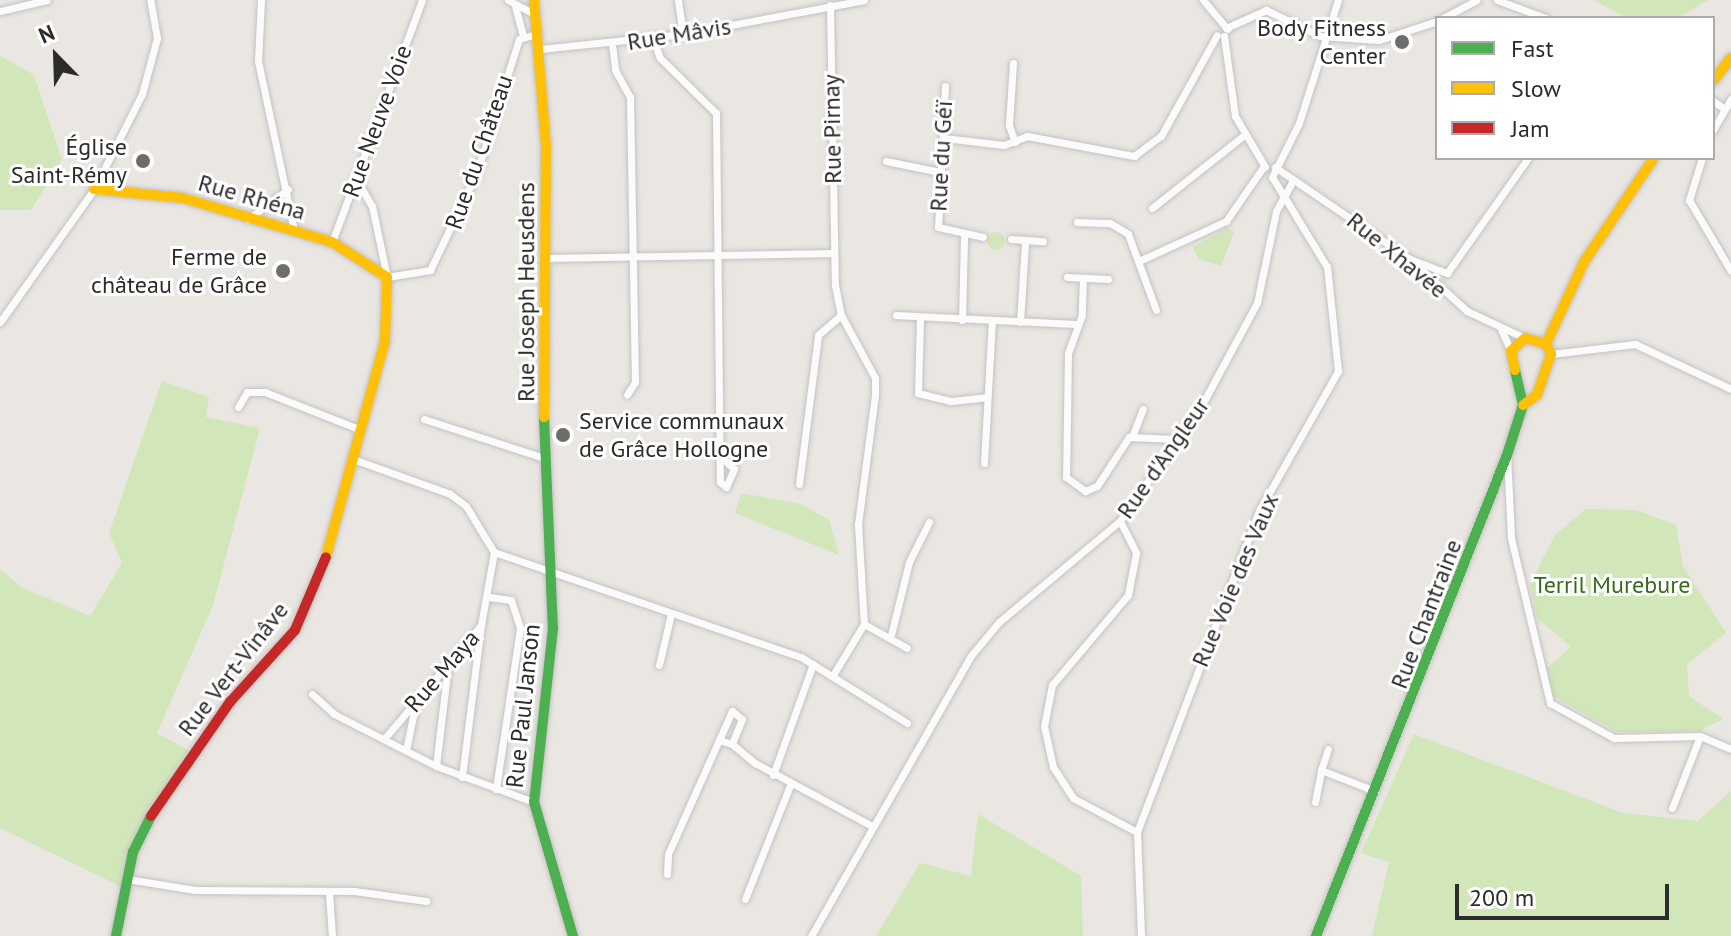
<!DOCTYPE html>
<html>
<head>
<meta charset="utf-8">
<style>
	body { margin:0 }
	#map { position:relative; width:1731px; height:936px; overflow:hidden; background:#eae6e2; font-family:"PT Sans",sans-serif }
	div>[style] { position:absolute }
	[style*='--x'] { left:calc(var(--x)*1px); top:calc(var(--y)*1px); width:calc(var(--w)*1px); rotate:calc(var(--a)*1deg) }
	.green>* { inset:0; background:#d1e6b9 }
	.round { border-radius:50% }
	.roads { filter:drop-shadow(0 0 2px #c4c3c3) drop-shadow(0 0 2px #c4c3c3) }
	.street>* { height:7px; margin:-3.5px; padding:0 3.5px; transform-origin:3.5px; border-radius:3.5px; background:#fcfbfb }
	.fast>* { height:10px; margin:-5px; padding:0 5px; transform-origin:5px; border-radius:5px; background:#4caf50 }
	.slow>* { height:10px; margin:-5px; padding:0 5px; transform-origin:5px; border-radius:5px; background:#ffc107 }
	.jam>* { height:10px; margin:-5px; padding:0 5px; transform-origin:5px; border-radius:5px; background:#c62828 }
	.dots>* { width:22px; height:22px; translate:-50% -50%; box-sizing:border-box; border:4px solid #fff; border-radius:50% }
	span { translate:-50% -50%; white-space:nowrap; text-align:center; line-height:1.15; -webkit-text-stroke:6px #fff; paint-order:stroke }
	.poi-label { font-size:24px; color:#2c2c2c }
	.right { translate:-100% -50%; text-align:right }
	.left { translate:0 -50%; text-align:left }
	.street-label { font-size:24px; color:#2c2c2c }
	.park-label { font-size:24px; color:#346d18 }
	.legend { position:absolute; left:1435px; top:16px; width:280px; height:144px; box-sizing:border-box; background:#fff; border:2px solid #ababab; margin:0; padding:10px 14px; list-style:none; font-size:24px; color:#2c2c2c }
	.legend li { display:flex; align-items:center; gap:16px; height:40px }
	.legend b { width:40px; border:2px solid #ababab }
	.north { position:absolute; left:16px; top:16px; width:80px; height:80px; -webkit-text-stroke:6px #fff; paint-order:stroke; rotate:337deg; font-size:22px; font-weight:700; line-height:32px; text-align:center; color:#2c2c2c }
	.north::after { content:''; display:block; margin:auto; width:28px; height:36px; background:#2c2c2c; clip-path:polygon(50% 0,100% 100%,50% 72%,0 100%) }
	.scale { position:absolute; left:1455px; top:884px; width:214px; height:36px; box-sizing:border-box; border:4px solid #2c2c2c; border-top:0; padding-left:10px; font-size:24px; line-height:28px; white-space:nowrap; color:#2c2c2c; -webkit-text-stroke:6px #fff; paint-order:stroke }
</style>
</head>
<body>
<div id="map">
	<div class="green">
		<i style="clip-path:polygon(1594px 0,1708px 0,1678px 18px,1626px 18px)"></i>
		<i style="clip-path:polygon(0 56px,34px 75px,62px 159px,31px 210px,0 210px)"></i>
		<i style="clip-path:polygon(1227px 228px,1234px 232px,1221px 266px,1198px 259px,1193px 247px)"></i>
		<i class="round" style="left:987px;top:232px;width:18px;height:18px"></i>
		<i style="clip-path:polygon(162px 381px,209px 397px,206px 417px,260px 428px,213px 605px,157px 733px,188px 750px,120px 886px,0 828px,0 569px,21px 587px,90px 616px,122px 563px,109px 533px)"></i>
		<i style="clip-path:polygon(741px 493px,800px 504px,829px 520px,839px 555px,735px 513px)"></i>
		<i style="clip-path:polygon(1586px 509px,1636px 510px,1676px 525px,1683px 566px,1726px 633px,1687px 664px,1689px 696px,1723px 719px,1699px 731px,1617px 732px,1553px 696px,1547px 668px,1571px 647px,1537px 618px,1530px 584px,1555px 535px)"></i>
		<i style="clip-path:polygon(1414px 734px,1623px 813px,1698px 821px,1731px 791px,1731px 936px,1372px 936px,1389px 862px,1361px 853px)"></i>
		<i style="clip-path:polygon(978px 814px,1081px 876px,1083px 936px,876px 936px,920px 863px,971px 876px)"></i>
	</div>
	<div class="roads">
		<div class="street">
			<i style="--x:261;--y:0;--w:61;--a:92.8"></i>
			<i style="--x:258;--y:61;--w:174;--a:78"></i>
			<i style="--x:508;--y:0;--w:30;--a:28"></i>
			<i style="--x:678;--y:0;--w:34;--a:82"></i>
			<i style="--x:1203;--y:0;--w:38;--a:50"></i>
			<i style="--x:1497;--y:0;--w:52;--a:20.2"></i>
			<i style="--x:830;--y:5;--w:280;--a:89"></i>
			<i style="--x:835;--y:285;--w:31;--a:79"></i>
			<i style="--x:841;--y:315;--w:72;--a:61.6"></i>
			<i style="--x:875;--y:378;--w:17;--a:90"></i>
			<i style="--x:875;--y:395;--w:130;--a:97.5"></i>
			<i style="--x:858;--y:524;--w:100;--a:86.6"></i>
			<i style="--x:864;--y:624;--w:60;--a:121.3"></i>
			<i style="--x:515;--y:6;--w:30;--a:75"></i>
			<i style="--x:0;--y:11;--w:48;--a:-13.2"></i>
			<i style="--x:1443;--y:18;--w:38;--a:-28"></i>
			<i style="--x:1226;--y:28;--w:44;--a:-24.2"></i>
			<i style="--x:1266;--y:10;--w:60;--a:25.7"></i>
			<i style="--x:1320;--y:36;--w:59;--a:3.9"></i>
			<i style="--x:1379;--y:40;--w:61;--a:-18.1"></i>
			<i style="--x:1224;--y:36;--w:81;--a:82.2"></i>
			<i style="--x:1235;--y:116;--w:59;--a:59.5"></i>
			<i style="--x:653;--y:39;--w:20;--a:70"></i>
			<i style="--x:660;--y:58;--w:78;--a:44.5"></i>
			<i style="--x:716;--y:113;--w:369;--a:89.4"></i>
			<i style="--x:720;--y:482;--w:8;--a:40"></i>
			<i style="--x:726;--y:487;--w:20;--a:-66"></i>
			<i style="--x:734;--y:469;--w:18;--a:-137"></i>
			<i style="--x:612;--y:44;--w:26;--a:83"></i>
			<i style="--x:615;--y:70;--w:31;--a:61"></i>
			<i style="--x:630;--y:97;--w:285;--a:89"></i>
			<i style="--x:635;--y:382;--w:15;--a:122"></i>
			<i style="--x:540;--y:49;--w:144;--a:-6"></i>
			<i style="--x:683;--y:34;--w:184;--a:-10.6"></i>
			<i style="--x:1013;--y:63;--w:62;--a:93.7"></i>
			<i style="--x:1009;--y:125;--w:18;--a:71"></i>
			<i style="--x:945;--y:86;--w:141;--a:92.8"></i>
			<i style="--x:938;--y:227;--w:46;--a:12.5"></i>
			<i style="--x:1713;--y:101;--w:14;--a:34"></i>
			<i style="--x:1713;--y:130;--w:36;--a:-60"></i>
			<i style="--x:944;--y:138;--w:60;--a:6.7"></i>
			<i style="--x:1004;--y:145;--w:25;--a:-21"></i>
			<i style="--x:1027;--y:136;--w:109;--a:10.6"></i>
			<i style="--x:1134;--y:156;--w:34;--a:-37"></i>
			<i style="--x:1161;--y:136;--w:115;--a:-61"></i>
			<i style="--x:1702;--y:158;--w:44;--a:107.2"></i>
			<i style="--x:1689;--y:200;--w:82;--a:59.4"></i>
			<i style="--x:886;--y:161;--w:55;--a:11.5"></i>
			<i style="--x:1275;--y:167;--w:163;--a:34.3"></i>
			<i style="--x:1410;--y:259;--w:77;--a:42.4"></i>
			<i style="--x:1467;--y:311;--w:64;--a:25"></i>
			<i style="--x:355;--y:177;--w:34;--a:60"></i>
			<i style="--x:372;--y:206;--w:73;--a:78.1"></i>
			<i style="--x:387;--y:277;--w:44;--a:-9.2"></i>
			<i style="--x:430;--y:270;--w:109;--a:-64.4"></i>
			<i style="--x:477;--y:172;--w:139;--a:-72.5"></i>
			<i style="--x:519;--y:39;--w:18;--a:-16"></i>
			<i style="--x:1152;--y:208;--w:116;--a:-38.4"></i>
			<i style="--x:248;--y:219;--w:50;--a:-36.9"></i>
			<i style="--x:1077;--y:222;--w:33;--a:2"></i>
			<i style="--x:1110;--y:223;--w:21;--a:31"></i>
			<i style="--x:1128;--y:234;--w:81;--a:69.8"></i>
			<i style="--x:1011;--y:239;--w:32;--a:4"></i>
			<i style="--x:332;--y:242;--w:258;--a:-69.6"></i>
			<i style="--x:548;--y:258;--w:286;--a:-1"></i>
			<i style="--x:1410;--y:259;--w:40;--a:21"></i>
			<i style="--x:1447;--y:273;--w:141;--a:-54.8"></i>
			<i style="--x:1141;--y:260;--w:94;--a:-24.6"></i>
			<i style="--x:1226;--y:221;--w:67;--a:-55.4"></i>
			<i style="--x:1067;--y:277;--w:41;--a:2.8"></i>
			<i style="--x:1083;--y:278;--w:37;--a:92"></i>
			<i style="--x:1082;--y:315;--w:40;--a:110.2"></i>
			<i style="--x:1068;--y:353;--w:124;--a:90.9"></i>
			<i style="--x:1066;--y:477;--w:24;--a:36"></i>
			<i style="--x:1085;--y:491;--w:13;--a:-23"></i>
			<i style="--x:1097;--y:486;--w:59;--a:-56.9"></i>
			<i style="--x:1129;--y:437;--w:47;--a:2.4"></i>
			<i style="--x:896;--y:315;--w:179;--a:2.9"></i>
			<i style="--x:920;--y:318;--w:75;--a:91.5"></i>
			<i style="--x:918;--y:393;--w:34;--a:14"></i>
			<i style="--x:951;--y:401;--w:36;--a:-6"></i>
			<i style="--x:962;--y:320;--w:83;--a:-88.6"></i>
			<i style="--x:0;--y:322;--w:163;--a:-54.7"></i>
			<i style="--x:94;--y:189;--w:106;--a:-63.2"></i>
			<i style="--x:142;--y:94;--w:58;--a:-75"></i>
			<i style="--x:157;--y:38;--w:39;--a:-100"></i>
			<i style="--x:1020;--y:322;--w:80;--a:-86.4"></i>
			<i style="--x:1501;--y:329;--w:24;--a:66"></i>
			<i style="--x:1551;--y:354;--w:85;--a:-6.8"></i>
			<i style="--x:1635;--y:344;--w:106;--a:25.1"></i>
			<i style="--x:238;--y:407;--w:17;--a:-59"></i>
			<i style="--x:247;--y:392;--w:18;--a:0"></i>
			<i style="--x:265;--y:392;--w:98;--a:21.6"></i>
			<i style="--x:424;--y:419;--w:126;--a:18"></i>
			<i style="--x:1132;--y:437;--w:30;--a:-69"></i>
			<i style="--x:1507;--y:455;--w:83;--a:87.2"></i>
			<i style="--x:1511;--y:538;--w:170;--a:76.7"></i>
			<i style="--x:1550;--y:703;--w:73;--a:28.7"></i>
			<i style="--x:1614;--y:738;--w:86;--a:-1.3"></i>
			<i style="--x:1700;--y:736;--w:34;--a:23"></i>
			<i style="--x:353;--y:459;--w:103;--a:19.8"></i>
			<i style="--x:450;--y:494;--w:20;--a:37"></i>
			<i style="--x:466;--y:506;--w:54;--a:58.7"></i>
			<i style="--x:494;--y:552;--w:324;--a:18.9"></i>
			<i style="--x:801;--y:657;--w:125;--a:31.9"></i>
			<i style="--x:984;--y:463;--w:142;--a:-86.8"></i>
			<i style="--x:799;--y:484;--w:150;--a:-82.7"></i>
			<i style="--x:818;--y:335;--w:30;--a:-41"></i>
			<i style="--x:1120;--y:521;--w:36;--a:63"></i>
			<i style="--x:1136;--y:553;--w:43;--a:100.8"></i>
			<i style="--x:1128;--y:595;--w:118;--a:130.2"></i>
			<i style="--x:1052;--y:685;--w:42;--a:101"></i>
			<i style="--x:1044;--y:726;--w:42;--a:77.6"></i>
			<i style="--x:1053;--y:767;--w:37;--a:57"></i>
			<i style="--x:1073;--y:798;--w:72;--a:28"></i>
			<i style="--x:489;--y:597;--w:22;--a:8"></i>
			<i style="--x:511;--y:600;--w:29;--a:72"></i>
			<i style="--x:520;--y:628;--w:163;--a:98.5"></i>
			<i style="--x:864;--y:624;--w:49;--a:29.2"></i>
			<i style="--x:891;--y:635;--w:75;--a:-76.1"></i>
			<i style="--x:909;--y:562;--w:45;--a:-63.4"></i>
			<i style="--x:659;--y:665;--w:52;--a:-76.8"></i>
			<i style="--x:312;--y:694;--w:30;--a:42"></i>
			<i style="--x:334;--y:714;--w:114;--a:27"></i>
			<i style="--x:436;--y:766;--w:104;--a:20.2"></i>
			<i style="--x:384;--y:739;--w:150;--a:-49.6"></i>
			<i style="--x:481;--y:625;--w:74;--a:-79.9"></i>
			<i style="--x:732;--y:744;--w:14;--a:-163"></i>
			<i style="--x:719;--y:740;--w:32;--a:-66"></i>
			<i style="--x:732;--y:711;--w:13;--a:39"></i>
			<i style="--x:742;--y:719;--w:27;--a:112"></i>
			<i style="--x:732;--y:744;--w:30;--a:40"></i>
			<i style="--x:755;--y:763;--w:133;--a:28.3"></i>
			<i style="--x:1328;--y:749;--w:22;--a:108"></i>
			<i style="--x:1321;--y:770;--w:58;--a:21.3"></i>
			<i style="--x:406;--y:750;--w:49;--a:-78.2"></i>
			<i style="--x:436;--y:766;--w:102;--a:-83.2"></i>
			<i style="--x:773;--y:775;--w:118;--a:-70.2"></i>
			<i style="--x:462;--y:777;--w:153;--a:-82.9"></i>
			<i style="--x:1315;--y:802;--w:33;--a:-79"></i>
			<i style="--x:1672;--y:808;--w:77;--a:-68.7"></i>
			<i style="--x:667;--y:874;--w:20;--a:-87"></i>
			<i style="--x:668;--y:854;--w:125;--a:-65.9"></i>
			<i style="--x:127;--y:879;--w:69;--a:9.2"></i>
			<i style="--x:195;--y:890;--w:159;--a:0.4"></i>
			<i style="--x:354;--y:891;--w:73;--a:7.9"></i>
			<i style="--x:329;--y:893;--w:43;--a:86"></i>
			<i style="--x:745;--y:899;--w:125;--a:-68.4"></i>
			<i style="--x:811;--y:936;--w:321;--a:-60.3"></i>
			<i style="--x:970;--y:657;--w:45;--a:-50.4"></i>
			<i style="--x:999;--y:622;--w:158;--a:-39.9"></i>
			<i style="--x:1120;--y:521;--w:149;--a:-55.1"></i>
			<i style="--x:1205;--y:399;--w:109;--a:-61.6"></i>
			<i style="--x:1257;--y:303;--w:94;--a:-78.3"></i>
			<i style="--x:1276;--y:211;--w:35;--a:-61"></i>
			<i style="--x:1141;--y:936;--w:104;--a:-92.2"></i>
			<i style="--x:1137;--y:832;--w:346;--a:-69.2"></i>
			<i style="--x:1260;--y:509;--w:159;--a:-60.5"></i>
			<i style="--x:1338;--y:371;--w:105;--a:-96"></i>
			<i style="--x:1327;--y:267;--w:105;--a:-121.4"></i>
			<i style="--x:1272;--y:177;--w:60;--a:-63.4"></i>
			<i style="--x:1299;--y:123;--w:129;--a:-72.4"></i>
		</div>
		<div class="fast">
			<i style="--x:544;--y:417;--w:211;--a:87.6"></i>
			<i style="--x:553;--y:628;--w:175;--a:96.2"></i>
			<i style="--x:534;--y:802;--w:140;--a:73.8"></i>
			<i style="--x:116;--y:936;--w:86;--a:-78.6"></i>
			<i style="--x:133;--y:852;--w:40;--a:-63.4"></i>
			<i style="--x:1316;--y:936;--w:518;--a:-68.34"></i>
			<i style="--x:1507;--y:455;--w:52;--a:-72.3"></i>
			<i style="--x:1523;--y:405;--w:36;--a:-103"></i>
		</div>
		<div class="slow">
			<i style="--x:534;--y:0;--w:145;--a:85.3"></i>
			<i style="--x:546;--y:145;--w:272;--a:90.4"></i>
			<i style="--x:1713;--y:81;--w:29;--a:-52"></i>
			<i style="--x:94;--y:189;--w:89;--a:5.8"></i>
			<i style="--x:183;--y:198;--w:155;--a:16.5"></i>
			<i style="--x:332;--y:242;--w:65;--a:32.5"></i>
			<i style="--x:387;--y:277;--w:64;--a:91.8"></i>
			<i style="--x:385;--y:341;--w:224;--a:105.3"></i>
			<i style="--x:1546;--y:344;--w:90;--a:-65.1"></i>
			<i style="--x:1584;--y:262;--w:125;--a:-56.1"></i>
			<i style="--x:1515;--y:370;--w:19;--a:-102"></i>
			<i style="--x:1511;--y:351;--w:19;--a:-43"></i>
			<i style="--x:1525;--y:338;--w:22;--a:16"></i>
			<i style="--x:1546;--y:344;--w:11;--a:63"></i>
			<i style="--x:1551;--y:354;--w:43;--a:108.9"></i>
			<i style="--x:1537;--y:395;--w:17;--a:144"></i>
		</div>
		<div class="jam">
			<i style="--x:151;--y:816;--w:139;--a:-55.3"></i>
			<i style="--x:230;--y:702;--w:97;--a:-47.9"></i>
			<i style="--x:295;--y:630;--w:79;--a:-67"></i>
		</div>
	</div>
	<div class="dots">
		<i style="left:1402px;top:42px;background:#6e6d6c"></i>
		<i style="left:143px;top:161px;background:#6e6d6c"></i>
		<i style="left:283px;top:271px;background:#6e6d6c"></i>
		<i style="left:563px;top:435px;background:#6e6d6c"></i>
	</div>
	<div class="poi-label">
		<span class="right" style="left:1386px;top:42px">Body Fitness<br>Center</span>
		<span class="right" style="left:127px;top:161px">Église<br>Saint-Rémy</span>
		<span class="right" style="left:267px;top:271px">Ferme de<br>château de Grâce</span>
		<span class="left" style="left:579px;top:435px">Service communaux<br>de Grâce Hollogne</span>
	</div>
	<div class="street-label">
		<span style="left:679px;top:34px;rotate:-9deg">Rue Mâvis</span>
		<span style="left:377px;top:121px;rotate:-70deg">Rue Neuve Voie</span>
		<span style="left:832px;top:129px;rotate:-91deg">Rue Pirnay</span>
		<span style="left:479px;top:152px;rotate:-71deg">Rue du Château</span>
		<span style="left:941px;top:156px;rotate:-87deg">Rue du Géï</span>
		<span style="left:252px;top:197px;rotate:16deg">Rue Rhéna</span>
		<span style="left:1397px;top:255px;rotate:39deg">Rue Xhavée</span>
		<span style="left:526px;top:292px;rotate:-90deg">Rue Joseph Heusdens</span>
		<span style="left:1163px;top:458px;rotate:-55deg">Rue d'Angleur</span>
		<span style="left:1235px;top:580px;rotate:-67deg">Rue Voie des Vaux</span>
		<span style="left:1426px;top:614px;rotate:-69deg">Rue Chantraine</span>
		<span style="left:233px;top:669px;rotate:-52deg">Rue Vert-Vinâve</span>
		<span style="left:442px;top:671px;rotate:-49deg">Rue Maya</span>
		<span style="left:523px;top:706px;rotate:-84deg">Rue Paul Janson</span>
	</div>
	<div class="park-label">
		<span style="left:1612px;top:585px">Terril Murebure</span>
	</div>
	<ul class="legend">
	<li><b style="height:10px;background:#4caf50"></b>Fast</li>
	<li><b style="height:10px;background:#ffc107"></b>Slow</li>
	<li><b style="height:10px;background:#c62828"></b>Jam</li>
	</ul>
	<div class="north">N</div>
	<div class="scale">200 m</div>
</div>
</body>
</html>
